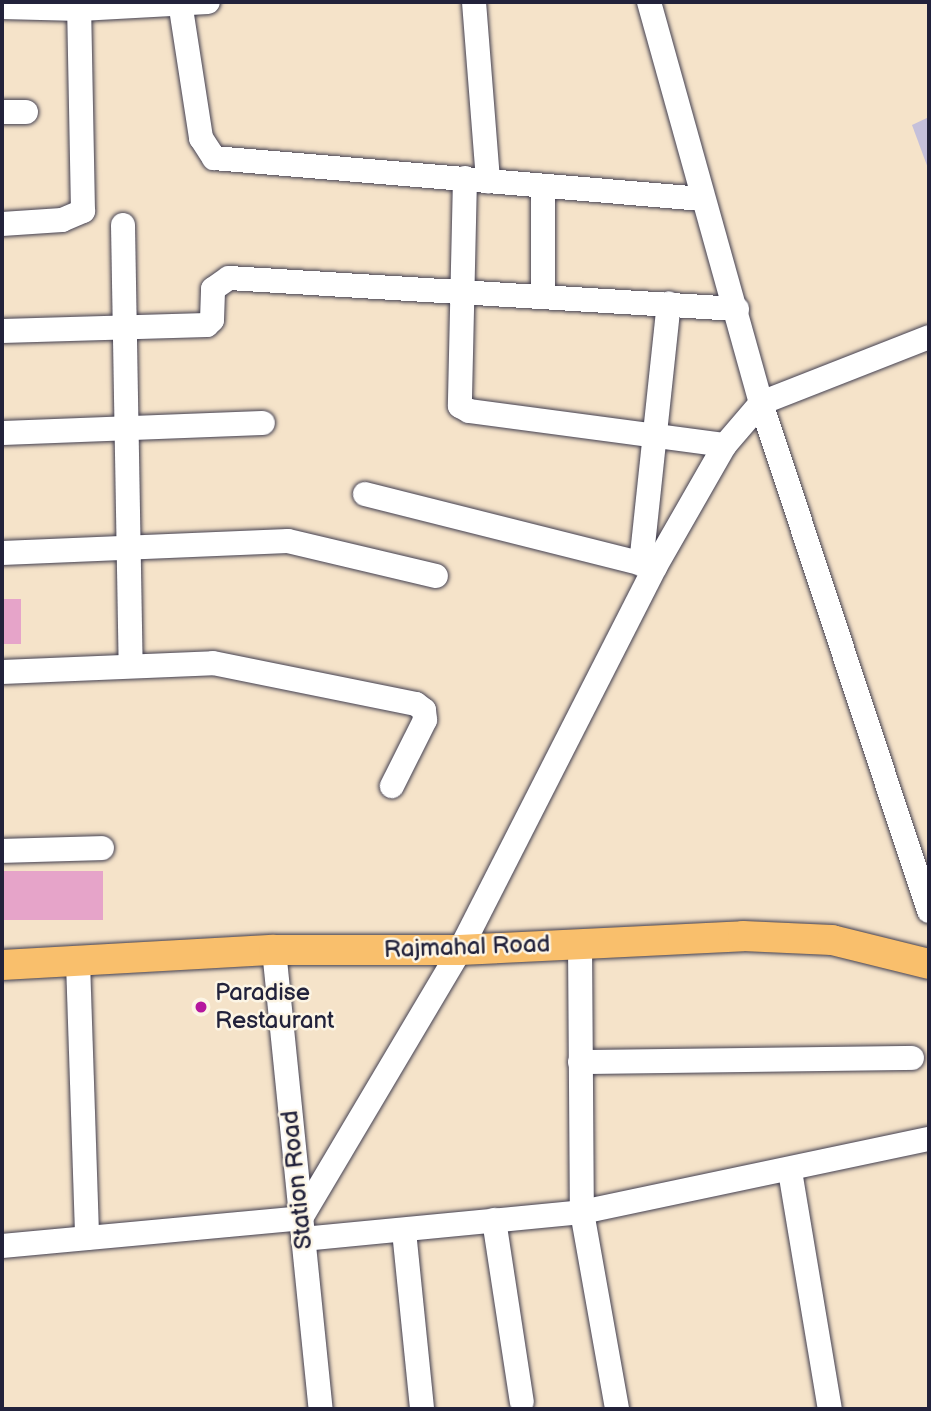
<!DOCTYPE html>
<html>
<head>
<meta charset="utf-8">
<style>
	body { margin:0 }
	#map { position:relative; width:931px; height:1411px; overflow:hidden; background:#f5e3c9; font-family:"Balsamiq Sans",sans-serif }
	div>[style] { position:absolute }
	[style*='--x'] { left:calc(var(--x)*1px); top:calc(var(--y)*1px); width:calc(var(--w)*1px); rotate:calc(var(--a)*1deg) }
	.industrial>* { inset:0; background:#c5c0da }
	.building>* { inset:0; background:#e6a4c9; transform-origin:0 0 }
	.roads { filter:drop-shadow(0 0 2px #423f50) drop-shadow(0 0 2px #423f50) }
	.minor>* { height:24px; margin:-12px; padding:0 12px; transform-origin:12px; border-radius:12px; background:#fff }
	.major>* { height:30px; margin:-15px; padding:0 15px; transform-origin:15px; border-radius:15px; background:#f9bf6c }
	.dots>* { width:19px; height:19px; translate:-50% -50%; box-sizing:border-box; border:4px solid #fcf5e5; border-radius:50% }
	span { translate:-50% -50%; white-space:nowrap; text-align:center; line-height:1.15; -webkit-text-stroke:5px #fcf5e5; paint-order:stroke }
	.street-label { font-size:24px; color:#22223b }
	.poi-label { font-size:24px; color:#22223b }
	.left { translate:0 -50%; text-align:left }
	.frame { position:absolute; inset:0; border:4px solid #22223b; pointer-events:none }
</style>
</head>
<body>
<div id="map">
	<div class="industrial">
		<i style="clip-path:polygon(929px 117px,929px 171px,912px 125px)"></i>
	</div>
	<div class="building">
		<i style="left:2px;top:599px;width:19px;height:45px"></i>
		<i style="left:2px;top:871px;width:101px;height:49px"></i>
	</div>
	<div class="roads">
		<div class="minor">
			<i style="--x:180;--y:2;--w:138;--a:81.2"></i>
			<i style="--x:201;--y:138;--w:24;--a:57"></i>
			<i style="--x:214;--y:158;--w:489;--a:4.8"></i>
			<i style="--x:474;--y:2;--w:180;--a:85.5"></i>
			<i style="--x:649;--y:2;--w:416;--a:74.4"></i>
			<i style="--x:761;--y:403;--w:535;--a:71.7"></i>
			<i style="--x:2;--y:7;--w:78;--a:1.5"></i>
			<i style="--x:80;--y:9;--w:128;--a:-3.1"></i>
			<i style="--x:2;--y:112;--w:24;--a:0"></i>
			<i style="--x:465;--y:178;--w:228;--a:91.3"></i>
			<i style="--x:460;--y:406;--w:10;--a:29"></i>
			<i style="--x:469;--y:411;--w:258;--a:7.6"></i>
			<i style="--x:543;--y:186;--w:110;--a:90"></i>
			<i style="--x:2;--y:224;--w:60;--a:-3.8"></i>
			<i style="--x:62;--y:220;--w:23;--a:-23"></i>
			<i style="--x:83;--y:211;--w:209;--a:-91.1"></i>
			<i style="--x:123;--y:225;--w:440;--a:89"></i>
			<i style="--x:2;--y:331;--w:205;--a:-1.7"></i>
			<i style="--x:207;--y:325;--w:7;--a:-45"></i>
			<i style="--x:212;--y:320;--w:31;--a:-88"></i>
			<i style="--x:213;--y:289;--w:19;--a:-35"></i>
			<i style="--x:229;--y:278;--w:509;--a:3.49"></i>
			<i style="--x:2;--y:433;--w:261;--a:-2.2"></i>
			<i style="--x:365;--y:494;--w:299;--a:14.1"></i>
			<i style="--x:2;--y:553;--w:286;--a:-2.4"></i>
			<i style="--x:288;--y:541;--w:152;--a:13.3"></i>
			<i style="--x:641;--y:564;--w:262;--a:-83.9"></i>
			<i style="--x:2;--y:672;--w:211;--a:-2.4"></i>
			<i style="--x:213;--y:663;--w:207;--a:11.4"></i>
			<i style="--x:416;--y:704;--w:10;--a:37"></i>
			<i style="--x:424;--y:710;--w:10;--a:84"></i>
			<i style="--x:425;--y:720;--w:74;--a:116.6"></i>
			<i style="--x:2;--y:851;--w:100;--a:-1.7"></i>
			<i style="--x:580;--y:943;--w:269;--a:89.6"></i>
			<i style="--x:582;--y:1212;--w:200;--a:79.9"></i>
			<i style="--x:274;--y:950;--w:461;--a:84.2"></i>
			<i style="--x:78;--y:962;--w:276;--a:88.1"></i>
			<i style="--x:580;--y:1062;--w:332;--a:-0.7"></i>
			<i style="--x:790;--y:1171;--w:241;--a:80.5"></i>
			<i style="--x:494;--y:1220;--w:184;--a:81.3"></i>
			<i style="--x:404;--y:1231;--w:179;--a:84.2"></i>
			<i style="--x:303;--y:1239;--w:280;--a:-5.5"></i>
			<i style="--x:582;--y:1212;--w:355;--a:-11.9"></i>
			<i style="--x:2;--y:1246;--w:300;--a:-5.3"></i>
			<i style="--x:301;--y:1218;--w:312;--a:-59.3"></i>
			<i style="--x:460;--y:950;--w:430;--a:-63"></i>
			<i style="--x:655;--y:567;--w:141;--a:-60.2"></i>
			<i style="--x:725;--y:445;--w:55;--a:-49.4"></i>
			<i style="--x:761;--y:403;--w:180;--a:-21.4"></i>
		</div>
		<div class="major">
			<i style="--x:2;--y:965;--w:272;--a:-3.2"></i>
			<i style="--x:274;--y:950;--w:186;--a:0"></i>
			<i style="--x:460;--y:950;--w:283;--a:-2.8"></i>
			<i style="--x:743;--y:936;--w:89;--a:2.6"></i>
			<i style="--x:832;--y:940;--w:100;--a:13.9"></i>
		</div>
	</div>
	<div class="dots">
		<i style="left:201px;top:1007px;background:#b5179e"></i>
	</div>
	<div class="street-label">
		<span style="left:467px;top:947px;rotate:-2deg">Rajmahal Road</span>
		<span style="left:297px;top:1180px;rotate:-96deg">Station Road</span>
	</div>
	<div class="poi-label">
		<span class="left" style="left:215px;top:1007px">Paradise<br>Restaurant</span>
	</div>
	<div class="frame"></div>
</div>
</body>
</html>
